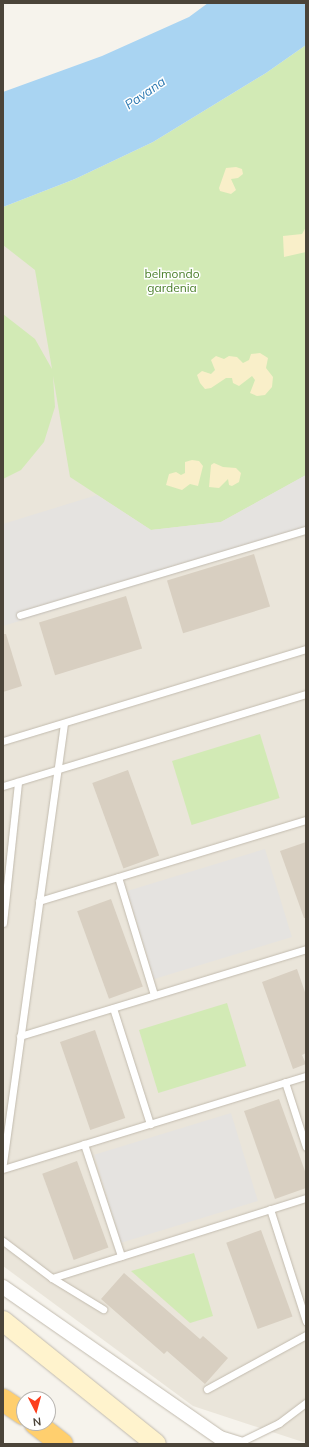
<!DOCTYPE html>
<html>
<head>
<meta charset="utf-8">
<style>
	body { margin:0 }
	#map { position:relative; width:309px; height:1447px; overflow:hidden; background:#f6f3ec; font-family:Mulish,sans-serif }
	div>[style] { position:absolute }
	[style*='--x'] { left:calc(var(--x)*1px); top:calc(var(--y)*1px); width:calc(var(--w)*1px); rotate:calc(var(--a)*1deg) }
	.residential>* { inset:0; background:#eae5da }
	.green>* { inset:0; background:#d2eab5; transform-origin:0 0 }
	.sand>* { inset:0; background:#f9efc9 }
	.parking>* { inset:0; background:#e5e3e0; transform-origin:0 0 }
	.water>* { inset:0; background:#a9d4f2 }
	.building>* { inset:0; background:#d8cfc1; transform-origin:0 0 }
	.roads { filter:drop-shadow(0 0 1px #c2bbae) drop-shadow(0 0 1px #c2bbae) }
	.lane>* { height:7px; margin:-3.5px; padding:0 3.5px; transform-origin:3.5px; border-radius:3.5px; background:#fff }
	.street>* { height:14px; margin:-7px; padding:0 7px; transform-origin:7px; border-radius:7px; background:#fff }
	.secondary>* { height:20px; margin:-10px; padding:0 10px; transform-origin:10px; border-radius:10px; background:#fff3cd }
	.highway>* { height:22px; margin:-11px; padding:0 11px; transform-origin:11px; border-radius:11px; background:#ffcf6e }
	span { translate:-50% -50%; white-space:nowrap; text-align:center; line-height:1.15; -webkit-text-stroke:3px #fff; paint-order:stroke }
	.park-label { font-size:12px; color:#4a7f2a }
	.water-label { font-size:13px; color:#2e7ab2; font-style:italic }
	.frame { position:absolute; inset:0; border:4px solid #4b4439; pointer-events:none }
	.north { position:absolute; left:16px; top:1391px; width:40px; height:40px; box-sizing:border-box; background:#fff; border:1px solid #b7b4b0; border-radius:50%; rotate:174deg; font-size:11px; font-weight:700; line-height:16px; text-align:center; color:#4b4439 }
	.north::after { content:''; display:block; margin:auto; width:14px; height:18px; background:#fc3f1d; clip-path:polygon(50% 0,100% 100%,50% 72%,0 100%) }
</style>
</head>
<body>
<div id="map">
	<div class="residential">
		<i style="clip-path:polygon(306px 75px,306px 1443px,193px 1406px,3px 1266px,3px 233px)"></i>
	</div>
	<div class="green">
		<i style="clip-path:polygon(306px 45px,306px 475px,221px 522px,151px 530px,70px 477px,53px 376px,55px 407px,44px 442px,21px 470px,3px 479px,3px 314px,35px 339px,52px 369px,35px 270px,3px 245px,3px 207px,75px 179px,153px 142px,266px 73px)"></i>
		<i style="left:260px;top:734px;width:67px;height:92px;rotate:73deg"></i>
		<i style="left:227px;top:1003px;width:66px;height:92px;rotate:73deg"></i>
		<i style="clip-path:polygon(194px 1253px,213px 1316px,190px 1323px,131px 1271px)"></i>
	</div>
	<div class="sand">
		<i style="clip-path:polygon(236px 167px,242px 169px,243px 174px,238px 178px,231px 179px,236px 190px,231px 194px,220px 191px,219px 188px,226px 168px)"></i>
		<i style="clip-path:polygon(306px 227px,306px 252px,284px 257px,283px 236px,302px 234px)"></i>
		<i style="clip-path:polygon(260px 353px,268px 358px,266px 368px,273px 377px,272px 387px,265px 395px,257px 396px,250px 393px,255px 380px,252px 376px,239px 386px,233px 383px,232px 378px,226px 378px,211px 388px,205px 389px,200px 383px,197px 375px,202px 371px,211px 374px,215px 370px,211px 360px,216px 356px,224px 359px,229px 356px,237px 357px,243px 363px,249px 360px,251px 354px)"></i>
		<i style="clip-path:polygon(192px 460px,199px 461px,203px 466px,198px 486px,190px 484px,182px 490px,166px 485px,169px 474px,176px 472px,181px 475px,185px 473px,185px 462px)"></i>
		<i style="clip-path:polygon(214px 463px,223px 467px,236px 468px,241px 473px,239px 482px,232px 486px,229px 485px,228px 479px,219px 488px,209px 487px,211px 465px)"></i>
	</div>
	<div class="parking">
		<i style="clip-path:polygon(306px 475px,306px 534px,3px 626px,3px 524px,97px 495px,151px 530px,221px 522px)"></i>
		<i style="left:265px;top:849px;width:92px;height:144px;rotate:73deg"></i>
		<i style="left:231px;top:1113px;width:92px;height:143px;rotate:73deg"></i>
	</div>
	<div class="water">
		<i style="clip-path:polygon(208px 3px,306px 3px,306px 45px,266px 73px,153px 142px,75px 179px,3px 207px,3px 92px,102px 56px,189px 17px)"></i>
	</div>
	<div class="building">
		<i style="left:254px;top:554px;width:55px;height:91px;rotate:73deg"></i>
		<i style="left:126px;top:596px;width:55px;height:91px;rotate:73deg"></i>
		<i style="clip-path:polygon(3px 634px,6px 634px,22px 686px,3px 692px)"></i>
		<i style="left:128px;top:770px;width:91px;height:38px;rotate:70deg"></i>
		<i style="clip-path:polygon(306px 842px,306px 918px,304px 918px,280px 851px)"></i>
		<i style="left:111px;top:899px;width:93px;height:36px;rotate:70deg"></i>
		<i style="clip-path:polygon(297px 969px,306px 995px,306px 1053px,302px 1055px,306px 1064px,293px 1069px,262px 982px)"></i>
		<i style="left:95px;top:1030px;width:93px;height:37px;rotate:71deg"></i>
		<i style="clip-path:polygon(279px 1099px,306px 1174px,306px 1188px,275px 1199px,244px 1111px)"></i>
		<i style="left:77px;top:1161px;width:92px;height:37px;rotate:70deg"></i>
		<i style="left:261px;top:1230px;width:92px;height:37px;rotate:70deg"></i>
		<i style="clip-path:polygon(124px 1273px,200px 1339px,203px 1336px,228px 1358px,205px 1384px,167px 1351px,164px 1354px,101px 1299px)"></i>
	</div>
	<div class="roads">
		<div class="lane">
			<i style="--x:20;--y:615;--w:298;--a:-16.6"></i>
			<i style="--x:3;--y:741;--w:317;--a:-16.9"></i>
			<i style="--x:3;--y:786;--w:317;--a:-16.9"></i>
			<i style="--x:118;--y:877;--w:123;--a:73"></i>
			<i style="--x:39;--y:901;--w:279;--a:-16.9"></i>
			<i style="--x:3;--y:923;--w:142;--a:-83.9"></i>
			<i style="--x:113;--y:1008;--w:122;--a:72.3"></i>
			<i style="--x:20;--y:1036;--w:299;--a:-16.9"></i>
			<i style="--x:285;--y:1082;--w:68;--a:72.1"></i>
			<i style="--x:84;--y:1144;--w:118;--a:71.7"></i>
			<i style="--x:3;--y:1163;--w:444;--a:-82.1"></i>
			<i style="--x:3;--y:1169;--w:317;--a:-17.1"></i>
			<i style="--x:270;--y:1209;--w:118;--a:72.2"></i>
			<i style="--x:3;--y:1241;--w:61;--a:37.1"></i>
			<i style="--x:52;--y:1278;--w:60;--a:31.3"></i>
			<i style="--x:52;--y:1278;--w:266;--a:-17.5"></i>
			<i style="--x:207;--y:1389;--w:113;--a:-28.6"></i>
			<i style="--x:238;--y:1443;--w:46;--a:-26"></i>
			<i style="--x:279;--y:1423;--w:34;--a:-37"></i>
		</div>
		<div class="street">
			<i style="--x:3;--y:1287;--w:264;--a:34.8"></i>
			<i style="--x:220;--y:1438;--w:21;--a:17"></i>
		</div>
		<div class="secondary">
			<i style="--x:3;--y:1321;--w:196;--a:38.8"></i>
		</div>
		<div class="highway">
			<i style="--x:3;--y:1400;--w:25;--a:34"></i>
			<i style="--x:35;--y:1423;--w:34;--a:38"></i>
		</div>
	</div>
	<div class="park-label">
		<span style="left:172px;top:281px">belmondo<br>gardenia</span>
	</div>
	<div class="water-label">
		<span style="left:145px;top:93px;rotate:-35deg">Pavana</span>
	</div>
	<div class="frame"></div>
	<div class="north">N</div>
</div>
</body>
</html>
